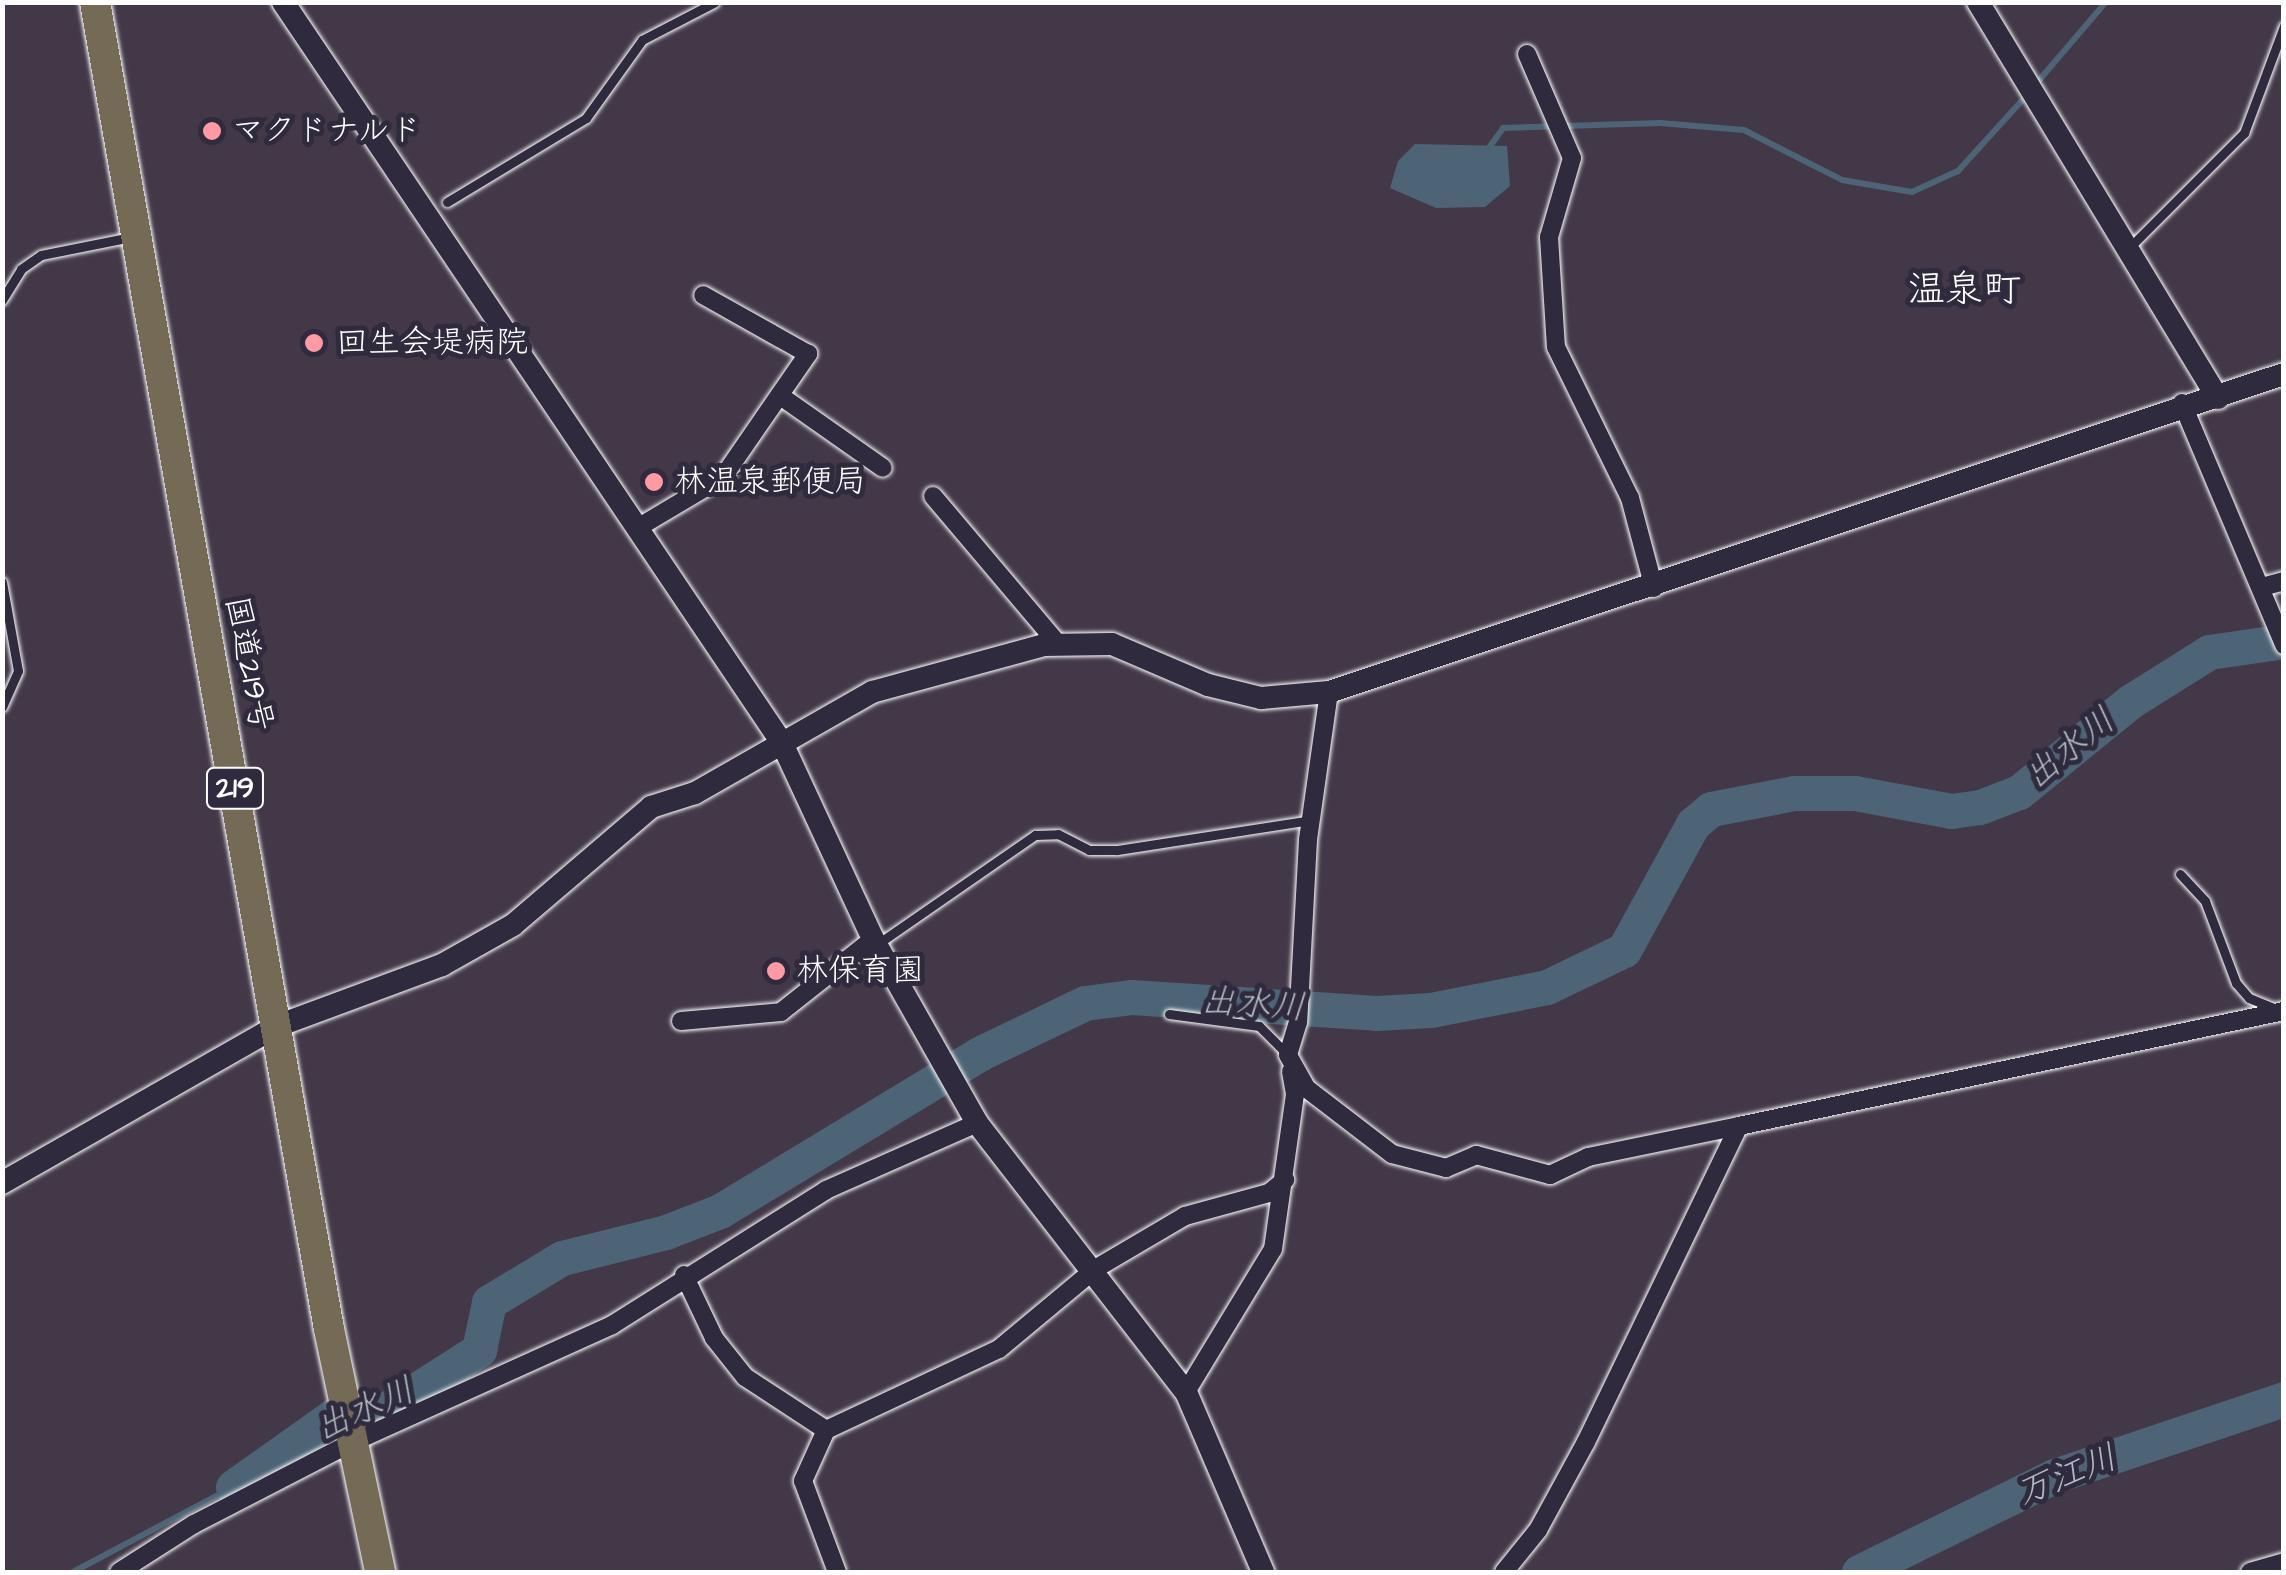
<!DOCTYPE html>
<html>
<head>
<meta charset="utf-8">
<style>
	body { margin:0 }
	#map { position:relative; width:2286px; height:1575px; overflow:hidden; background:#423848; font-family:"Architects Daughter","Klee One",sans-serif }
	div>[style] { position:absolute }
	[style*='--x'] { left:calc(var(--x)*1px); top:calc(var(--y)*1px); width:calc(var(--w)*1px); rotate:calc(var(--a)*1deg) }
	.water>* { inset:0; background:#4c6476 }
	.stream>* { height:6px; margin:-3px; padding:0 3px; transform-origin:3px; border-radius:3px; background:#4c6476 }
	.river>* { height:35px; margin:-17.5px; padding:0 17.5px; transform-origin:17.5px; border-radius:17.5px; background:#4c6476 }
	.roads { filter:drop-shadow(0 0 2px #fff) drop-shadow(0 0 2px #fff) }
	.service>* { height:9px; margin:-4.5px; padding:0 4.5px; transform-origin:4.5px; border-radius:4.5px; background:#2f2a3d }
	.minor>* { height:18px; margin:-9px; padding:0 9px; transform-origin:9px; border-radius:9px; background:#2f2a3d }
	.tertiary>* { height:22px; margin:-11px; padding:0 11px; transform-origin:11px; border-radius:11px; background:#2f2a3d }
	.trunk>* { height:30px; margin:-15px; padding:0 15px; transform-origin:15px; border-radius:15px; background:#756a55 }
	.dots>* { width:28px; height:28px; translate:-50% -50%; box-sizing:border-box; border:5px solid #2f2a3d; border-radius:50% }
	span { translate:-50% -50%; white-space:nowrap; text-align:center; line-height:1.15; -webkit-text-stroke:10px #2f2a3d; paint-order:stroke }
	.shield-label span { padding:2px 8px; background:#2f2a3d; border:2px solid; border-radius:8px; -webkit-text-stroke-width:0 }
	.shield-label { font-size:30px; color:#fff; font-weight:700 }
	.poi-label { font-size:32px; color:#fff }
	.left { translate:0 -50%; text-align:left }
	.street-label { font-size:32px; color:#fff }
	.water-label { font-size:35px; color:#aeb9c1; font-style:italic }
	.quarter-label { font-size:38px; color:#fff }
	.frame { position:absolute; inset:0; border:5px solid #fff; pointer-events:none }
</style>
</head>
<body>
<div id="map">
	<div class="water">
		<i style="clip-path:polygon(1415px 144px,1507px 146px,1510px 186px,1485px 207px,1436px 208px,1390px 188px,1398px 161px)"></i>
	</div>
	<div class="stream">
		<i style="--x:2035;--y:85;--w:109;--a:-49.5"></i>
		<i style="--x:1488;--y:149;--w:26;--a:-54"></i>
		<i style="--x:1503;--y:128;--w:157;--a:-1.8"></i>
		<i style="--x:1660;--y:123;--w:84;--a:4.8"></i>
		<i style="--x:1744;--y:130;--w:110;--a:27"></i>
		<i style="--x:1842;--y:180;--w:71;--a:9.7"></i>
		<i style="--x:1912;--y:192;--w:51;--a:-24.5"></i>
		<i style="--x:1958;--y:171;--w:103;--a:-47.8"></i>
		<i style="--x:73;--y:1572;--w:181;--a:-28"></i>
	</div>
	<div class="river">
		<i style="--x:233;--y:1487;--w:123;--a:-35.4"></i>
		<i style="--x:333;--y:1416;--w:52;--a:-6.6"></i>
		<i style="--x:385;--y:1410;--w:112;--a:-32.6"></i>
		<i style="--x:479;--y:1350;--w:49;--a:-78.2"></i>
		<i style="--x:489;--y:1302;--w:85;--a:-31.1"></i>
		<i style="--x:562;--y:1258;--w:107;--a:-14"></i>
		<i style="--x:666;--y:1232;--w:58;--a:-21.3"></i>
		<i style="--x:720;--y:1211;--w:305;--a:-31.2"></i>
		<i style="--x:981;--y:1053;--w:115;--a:-25.7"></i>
		<i style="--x:1085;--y:1003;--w:46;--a:-7.4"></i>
		<i style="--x:1131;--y:997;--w:246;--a:3.7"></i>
		<i style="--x:1376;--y:1013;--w:55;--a:-3.1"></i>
		<i style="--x:1431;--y:1010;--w:118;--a:-11.2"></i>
		<i style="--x:1547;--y:987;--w:85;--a:-25.7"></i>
		<i style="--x:1624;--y:950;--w:144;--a:-61.3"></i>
		<i style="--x:1693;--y:824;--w:23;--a:-40"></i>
		<i style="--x:1711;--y:809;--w:85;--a:-10.9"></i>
		<i style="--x:1794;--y:793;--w:61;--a:0"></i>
		<i style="--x:1855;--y:793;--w:98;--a:10.6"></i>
		<i style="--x:1951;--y:811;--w:29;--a:-8"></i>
		<i style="--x:1980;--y:807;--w:42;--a:-21"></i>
		<i style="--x:2019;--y:792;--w:144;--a:-39.1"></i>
		<i style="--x:2131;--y:701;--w:92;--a:-32.1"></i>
		<i style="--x:2209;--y:652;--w:76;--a:-8.3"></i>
		<i style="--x:1859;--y:1572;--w:217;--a:-26.2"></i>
		<i style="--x:2054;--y:1476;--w:243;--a:-18.5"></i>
	</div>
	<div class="roads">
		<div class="service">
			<i style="--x:447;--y:202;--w:162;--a:-31.1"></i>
			<i style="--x:586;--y:118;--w:96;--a:-54.3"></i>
			<i style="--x:642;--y:40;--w:82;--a:-27.5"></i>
			<i style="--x:2131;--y:246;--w:160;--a:-45"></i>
			<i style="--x:2244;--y:133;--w:114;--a:-69.5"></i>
			<i style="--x:2;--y:300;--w:36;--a:-58"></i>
			<i style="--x:21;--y:269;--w:24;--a:-35"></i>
			<i style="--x:41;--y:255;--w:92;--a:-11.3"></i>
			<i style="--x:2;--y:582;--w:90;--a:79.8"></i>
			<i style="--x:18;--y:671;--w:39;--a:114"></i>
			<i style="--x:2180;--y:874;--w:37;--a:47"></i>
			<i style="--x:2205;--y:901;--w:88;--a:69.3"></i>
			<i style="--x:2236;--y:983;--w:20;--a:49"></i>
			<i style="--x:2249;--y:998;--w:27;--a:22"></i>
			<i style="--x:879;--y:943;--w:190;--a:-34.7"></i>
			<i style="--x:1035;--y:835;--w:23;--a:-2"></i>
			<i style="--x:1058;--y:834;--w:35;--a:27"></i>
			<i style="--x:1089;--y:850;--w:28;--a:0"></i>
			<i style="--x:1117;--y:850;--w:196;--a:-8.8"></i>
			<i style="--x:1169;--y:1014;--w:91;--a:7.6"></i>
			<i style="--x:1259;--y:1026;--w:38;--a:45"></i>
		</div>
		<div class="minor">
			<i style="--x:1527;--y:54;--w:113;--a:66.6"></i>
			<i style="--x:1572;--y:158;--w:82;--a:106.2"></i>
			<i style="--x:1549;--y:237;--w:110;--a:86.4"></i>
			<i style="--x:1556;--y:347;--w:168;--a:63.9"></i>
			<i style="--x:1630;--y:498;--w:93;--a:75.1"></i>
			<i style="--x:782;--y:397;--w:123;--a:35.1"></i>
			<i style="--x:2182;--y:403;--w:263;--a:67.1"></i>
			<i style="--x:933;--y:496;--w:195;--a:49.8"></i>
			<i style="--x:639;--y:527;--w:98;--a:-30.8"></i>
			<i style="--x:723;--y:477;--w:150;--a:-55.4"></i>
			<i style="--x:808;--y:354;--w:120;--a:-150.7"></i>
			<i style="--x:2262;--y:587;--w:23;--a:-15"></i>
			<i style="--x:1329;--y:692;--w:149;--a:98.1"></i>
			<i style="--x:1308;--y:840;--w:182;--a:93.1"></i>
			<i style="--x:1298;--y:1022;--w:34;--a:107"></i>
			<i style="--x:1288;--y:1055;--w:38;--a:61"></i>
			<i style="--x:1306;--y:1088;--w:108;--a:37.5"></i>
			<i style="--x:1392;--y:1154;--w:56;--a:14.5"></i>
			<i style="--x:1446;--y:1168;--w:33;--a:-23"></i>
			<i style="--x:1476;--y:1155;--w:77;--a:15.1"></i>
			<i style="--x:1550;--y:1175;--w:42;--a:-25.3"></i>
			<i style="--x:1588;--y:1157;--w:154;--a:-11.6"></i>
			<i style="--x:681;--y:1021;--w:100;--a:-5.1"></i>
			<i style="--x:781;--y:1012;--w:117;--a:-38.4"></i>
			<i style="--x:684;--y:1275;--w:70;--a:64.5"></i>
			<i style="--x:714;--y:1338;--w:50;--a:51.5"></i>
			<i style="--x:745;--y:1377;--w:97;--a:33.2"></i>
			<i style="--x:826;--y:1430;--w:56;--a:114.3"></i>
			<i style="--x:803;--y:1481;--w:97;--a:69.5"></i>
			<i style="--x:1186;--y:1392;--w:167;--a:-58.7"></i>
			<i style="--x:1273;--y:1249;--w:157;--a:-81.9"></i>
			<i style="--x:1295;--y:1094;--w:23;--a:-100"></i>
			<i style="--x:826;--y:1430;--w:191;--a:-25.1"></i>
			<i style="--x:999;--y:1349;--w:125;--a:-39.8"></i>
			<i style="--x:1095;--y:1269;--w:104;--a:-30.5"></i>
			<i style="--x:1185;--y:1216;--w:87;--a:-15.3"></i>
			<i style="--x:1269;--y:1193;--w:21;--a:-39"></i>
			<i style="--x:119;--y:1572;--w:89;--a:-32.6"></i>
			<i style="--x:194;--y:1524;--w:179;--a:-27.3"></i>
			<i style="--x:353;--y:1442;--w:284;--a:-24.3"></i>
			<i style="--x:612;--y:1325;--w:253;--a:-32.2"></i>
			<i style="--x:826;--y:1190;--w:165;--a:-23.9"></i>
			<i style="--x:1504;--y:1572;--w:54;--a:-51"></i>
			<i style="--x:1538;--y:1530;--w:100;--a:-61.4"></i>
			<i style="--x:1586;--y:1442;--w:351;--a:-64.2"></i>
			<i style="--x:1739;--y:1126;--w:557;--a:-11.92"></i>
			<i style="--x:2250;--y:1572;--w:35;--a:-16"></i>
		</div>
		<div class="tertiary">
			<i style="--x:283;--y:2;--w:893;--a:56.04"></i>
			<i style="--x:782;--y:743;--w:216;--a:65.1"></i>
			<i style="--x:873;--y:939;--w:211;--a:60.5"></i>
			<i style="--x:977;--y:1123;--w:341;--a:52.2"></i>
			<i style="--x:1186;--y:1392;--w:196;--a:66.8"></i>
			<i style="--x:1978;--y:2;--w:463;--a:58.8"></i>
			<i style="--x:2;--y:1183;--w:317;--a:-29.7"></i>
			<i style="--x:277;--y:1026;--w:176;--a:-20.3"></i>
			<i style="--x:442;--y:965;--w:81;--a:-29.4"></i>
			<i style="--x:513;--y:925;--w:182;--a:-40.5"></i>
			<i style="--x:651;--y:807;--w:46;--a:-17.7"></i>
			<i style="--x:695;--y:793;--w:204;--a:-29.7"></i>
			<i style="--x:872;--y:692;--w:178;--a:-15.3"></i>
			<i style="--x:1044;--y:645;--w:68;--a:-0.8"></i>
			<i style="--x:1112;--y:644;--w:104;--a:23.1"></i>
			<i style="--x:1208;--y:685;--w:55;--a:13.8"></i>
			<i style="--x:1261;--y:698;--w:68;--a:-5"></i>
			<i style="--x:1329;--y:692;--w:1007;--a:-18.42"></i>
		</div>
		<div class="trunk">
			<i style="--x:95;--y:2;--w:1347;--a:80"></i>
			<i style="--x:329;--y:1329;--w:248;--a:78.1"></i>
		</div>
	</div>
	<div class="dots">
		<i style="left:212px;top:131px;background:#ff9aa2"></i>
		<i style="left:314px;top:343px;background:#ff9aa2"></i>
		<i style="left:654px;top:482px;background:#ff9aa2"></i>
		<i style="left:776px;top:971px;background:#ff9aa2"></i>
	</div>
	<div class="shield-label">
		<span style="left:235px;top:788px">219</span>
	</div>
	<div class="poi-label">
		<span class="left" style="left:232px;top:131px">マクドナルド</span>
		<span class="left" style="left:336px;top:343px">回生会堤病院</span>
		<span class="left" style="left:674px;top:482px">林温泉郵便局</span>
		<span class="left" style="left:796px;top:971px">林保育園</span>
	</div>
	<div class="street-label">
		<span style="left:248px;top:664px;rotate:79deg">国道219号</span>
	</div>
	<div class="water-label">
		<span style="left:2070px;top:749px;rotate:-39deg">出水川</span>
		<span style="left:1253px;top:1005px;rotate:4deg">出水川</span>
		<span style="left:365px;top:1410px;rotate:-24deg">出水川</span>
		<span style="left:2067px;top:1476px;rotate:-22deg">万江川</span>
	</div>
	<div class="quarter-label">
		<span style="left:1964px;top:291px">温泉町</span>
	</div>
	<div class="frame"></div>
</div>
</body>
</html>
